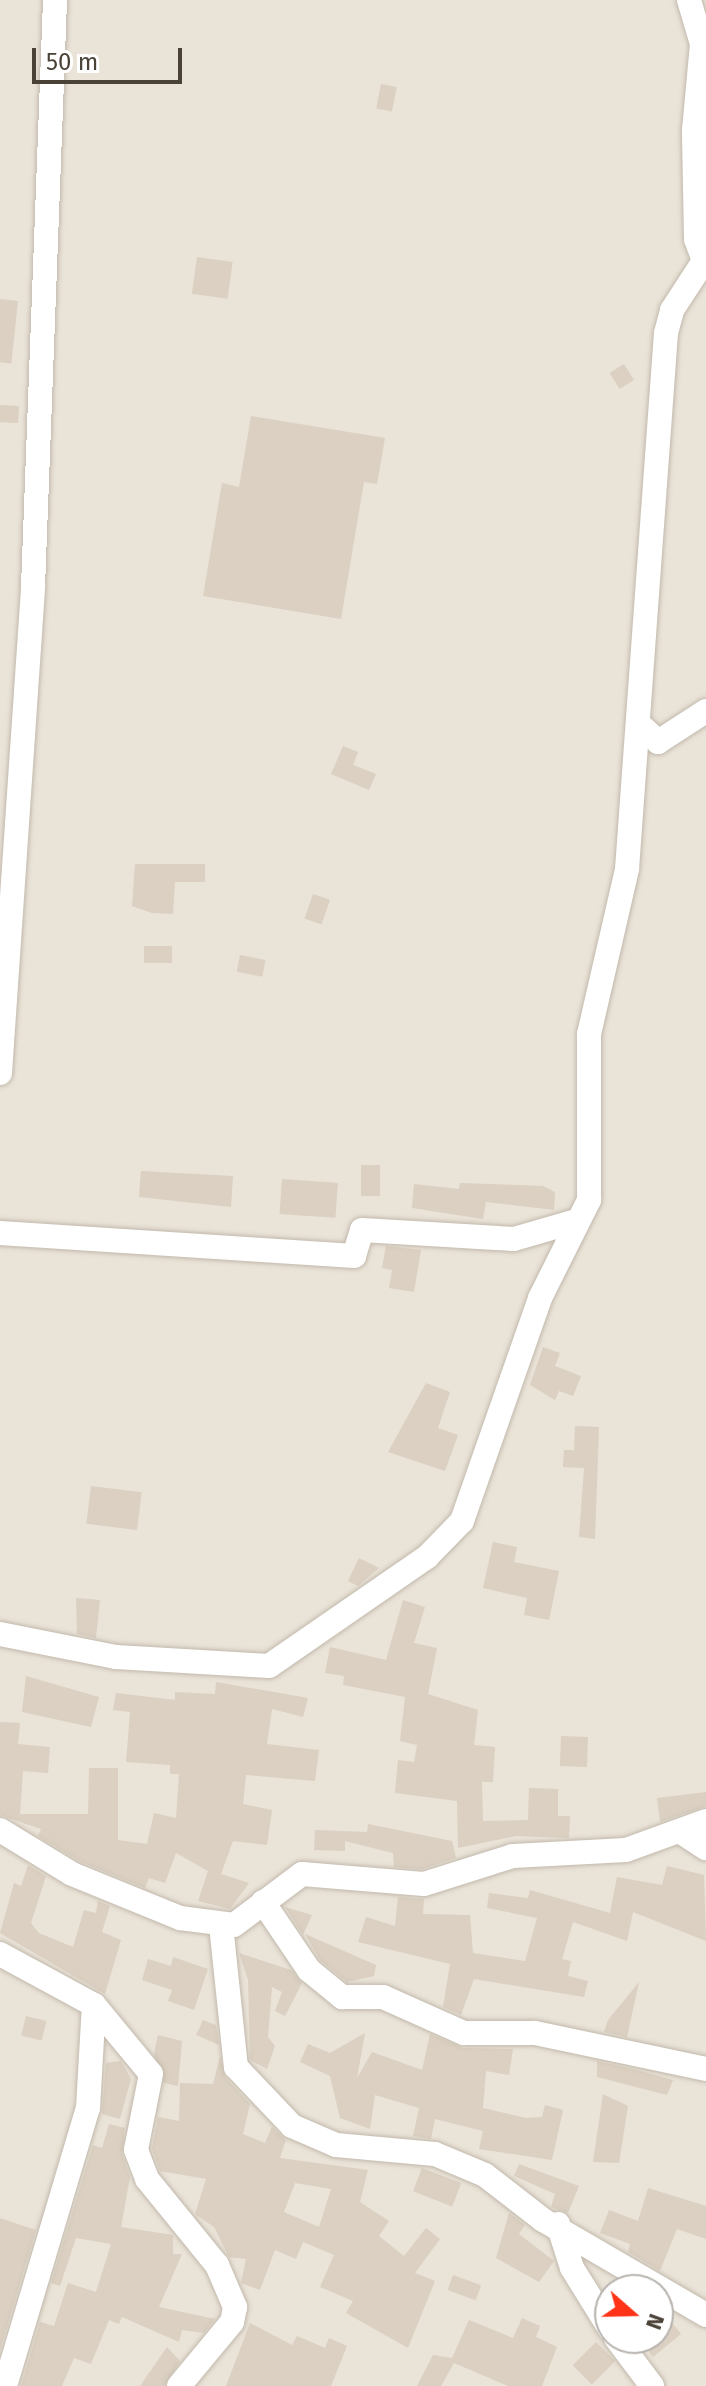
<!DOCTYPE html>
<html>
<head>
<meta charset="utf-8">
<style>
	body { margin:0 }
	#map { position:relative; width:706px; height:2386px; overflow:hidden; background:#f5f1ea; font-family:"Fira Sans",sans-serif }
	div>[style] { position:absolute }
	[style*='--x'] { left:calc(var(--x)*1px); top:calc(var(--y)*1px); width:calc(var(--w)*1px); rotate:calc(var(--a)*1deg) }
	.residential>* { inset:0; background:#eae3d8 }
	.building>* { inset:0; background:#dbd0c1; transform-origin:0 0 }
	.roads { filter:drop-shadow(0 0 2px #c2b9ac) drop-shadow(0 0 2px #c2b9ac) }
	.minor>* { height:24px; margin:-12px; padding:0 12px; transform-origin:12px; border-radius:12px; background:#fff }
	span { translate:-50% -50%; white-space:nowrap; text-align:center; line-height:1.15; -webkit-text-stroke:6px #fff; paint-order:stroke }
	.north { position:absolute; left:594px; top:2274px; width:80px; height:80px; box-sizing:border-box; background:#fff; border:2px solid #b7b3af; border-radius:50%; rotate:110deg; font-size:22px; font-weight:700; line-height:32px; text-align:center; color:#4a4237 }
	.north::after { content:''; display:block; margin:auto; width:28px; height:36px; background:#ff3317; clip-path:polygon(50% 0,100% 100%,50% 72%,0 100%) }
	.scale { position:absolute; left:32px; top:48px; width:150px; height:36px; box-sizing:border-box; border:4px solid #4a4237; border-top:0; padding-left:10px; font-size:24px; line-height:28px; white-space:nowrap; color:#4a4237; -webkit-text-stroke:6px #fff; paint-order:stroke }
</style>
</head>
<body>
<div id="map">
	<div class="residential">
		<i style="clip-path:polygon(evenodd,0 0,706px 0,706px 2386px,0 2386px,0 0,610px 2290px,658px 2290px,658px 2338px,610px 2338px,610px 2290px)"></i>
	</div>
	<div class="building">
		<i style="left:381px;top:84px;width:16px;height:25px;rotate:11deg"></i>
		<i style="left:197px;top:257px;width:36px;height:37px;rotate:8deg"></i>
		<i style="left:0;top:299px;width:18px;height:63px;rotate:6deg"></i>
		<i style="left:624px;top:364px;width:19px;height:17px;rotate:58deg"></i>
		<i style="left:0;top:405px;width:19px;height:17px;rotate:3deg"></i>
		<i style="clip-path:polygon(251px 416px,385px 438px,377px 484px,364px 482px,341px 619px,203px 596px,222px 483px,239px 487px)"></i>
		<i style="clip-path:polygon(343px 746px,358px 752px,353px 765px,376px 774px,369px 790px,331px 774px)"></i>
		<i style="clip-path:polygon(135px 864px,205px 864px,205px 882px,175px 882px,173px 914px,152px 913px,132px 906px)"></i>
		<i style="left:313px;top:894px;width:18px;height:26px;rotate:19deg"></i>
		<i style="left:172px;top:946px;width:17px;height:28px;rotate:90deg"></i>
		<i style="left:240px;top:955px;width:26px;height:17px;rotate:11deg"></i>
		<i style="left:361px;top:1165px;width:19px;height:31px"></i>
		<i style="clip-path:polygon(141px 1171px,233px 1176px,231px 1207px,139px 1197px)"></i>
		<i style="left:282px;top:1179px;width:56px;height:35px;rotate:4deg"></i>
		<i style="clip-path:polygon(460px 1183px,543px 1186px,555px 1192px,554px 1210px,486px 1202px,483px 1219px,412px 1208px,414px 1184px,459px 1189px)"></i>
		<i style="clip-path:polygon(386px 1246px,421px 1250px,414px 1292px,389px 1288px,392px 1270px,382px 1268px)"></i>
		<i style="clip-path:polygon(543px 1347px,560px 1353px,555px 1366px,581px 1376px,573px 1396px,559px 1391px,555px 1400px,530px 1385px)"></i>
		<i style="clip-path:polygon(426px 1383px,450px 1392px,438px 1428px,458px 1435px,445px 1471px,388px 1452px)"></i>
		<i style="clip-path:polygon(575px 1426px,599px 1427px,595px 1539px,579px 1537px,584px 1468px,563px 1467px,564px 1450px,574px 1450px)"></i>
		<i style="left:91px;top:1486px;width:51px;height:38px;rotate:7deg"></i>
		<i style="clip-path:polygon(493px 1542px,517px 1547px,514px 1562px,559px 1571px,549px 1620px,524px 1615px,527px 1598px,483px 1588px)"></i>
		<i style="clip-path:polygon(359px 1558px,379px 1568px,358px 1586px,348px 1581px)"></i>
		<i style="clip-path:polygon(76px 1598px,100px 1600px,96px 1638px,77px 1634px)"></i>
		<i style="clip-path:polygon(403px 1600px,425px 1607px,414px 1643px,437px 1648px,428px 1694px,478px 1710px,474px 1745px,495px 1747px,493px 1782px,482px 1782px,483px 1821px,528px 1820px,529px 1788px,558px 1789px,558px 1816px,570px 1816px,569px 1838px,516px 1836px,458px 1848px,457px 1801px,395px 1793px,398px 1760px,414px 1762px,417px 1745px,400px 1741px,405px 1697px,343px 1685px,344px 1676px,325px 1673px,330px 1647px,386px 1660px)"></i>
		<i style="clip-path:polygon(26px 1676px,99px 1697px,91px 1727px,22px 1712px)"></i>
		<i style="clip-path:polygon(216px 1682px,308px 1698px,303px 1717px,272px 1709px,267px 1744px,319px 1750px,315px 1781px,246px 1775px,243px 1804px,272px 1810px,267px 1845px,233px 1841px,221px 1874px,249px 1883px,230px 1909px,198px 1901px,208px 1871px,176px 1853px,165px 1883px,149px 1878px,145px 1888px,79px 1861px,38px 1836px,41px 1829px,0 1815px,0 1722px,20px 1723px,18px 1744px,50px 1747px,48px 1773px,23px 1771px,20px 1814px,88px 1814px,89px 1768px,118px 1768px,118px 1840px,147px 1844px,154px 1813px,176px 1818px,179px 1774px,170px 1774px,170px 1765px,126px 1762px,130px 1712px,113px 1710px,116px 1693px,175px 1700px,175px 1692px,215px 1694px)"></i>
		<i style="left:561px;top:1736px;width:27px;height:30px;rotate:2deg"></i>
		<i style="clip-path:polygon(706px 1792px,706px 1806px,660px 1822px,657px 1798px)"></i>
		<i style="clip-path:polygon(368px 1824px,452px 1841px,456px 1858px,422px 1869px,394px 1867px,393px 1853px,345px 1841px,345px 1851px,314px 1850px,315px 1830px,367px 1832px)"></i>
		<i style="clip-path:polygon(28px 1865px,46px 1876px,31px 1923px,39px 1933px,73px 1947px,84px 1910px,96px 1913px,98px 1901px,110px 1906px,102px 1932px,121px 1940px,105px 1994px,0 1933px,14px 1883px,21px 1886px)"></i>
		<i style="clip-path:polygon(667px 1866px,704px 1875px,706px 1941px,633px 1912px,627px 1941px,573px 1922px,562px 1959px,571px 1961px,568px 1976px,588px 1981px,584px 1997px,474px 1979px,461px 2015px,443px 2007px,450px 1964px,358px 1942px,366px 1917px,395px 1926px,398px 1897px,424px 1899px,423px 1914px,470px 1915px,473px 1953px,525px 1961px,537px 1918px,487px 1908px,489px 1893px,528px 1898px,530px 1890px,610px 1913px,617px 1877px,662px 1885px)"></i>
		<i style="clip-path:polygon(285px 1907px,312px 1915px,303px 1935px)"></i>
		<i style="clip-path:polygon(305px 1934px,376px 1965px,374px 1976px,347px 1982px,320px 1960px)"></i>
		<i style="clip-path:polygon(239px 1953px,291px 1970px,302px 1983px,285px 2016px,275px 2011px,282px 1992px,272px 1987px,268px 2037px,275px 2046px,267px 2069px,250px 2060px,248px 1980px)"></i>
		<i style="clip-path:polygon(173px 1957px,208px 1969px,194px 2010px,168px 2001px,172px 1990px,142px 1980px,148px 1959px,171px 1966px)"></i>
		<i style="clip-path:polygon(639px 1982px,627px 2037px,604px 2032px,608px 2020px)"></i>
		<i style="left:26px;top:2016px;width:21px;height:20px;rotate:14deg"></i>
		<i style="clip-path:polygon(203px 2020px,216px 2025px,219px 2045px,196px 2035px)"></i>
		<i style="clip-path:polygon(365px 2033px,357px 2078px,372px 2052px,422px 2070px,430px 2034px,463px 2048px,513px 2049px,509px 2075px,486px 2071px,483px 2108px,526px 2118px,542px 2117px,545px 2105px,563px 2110px,552px 2160px,479px 2149px,483px 2131px,435px 2119px,431px 2139px,413px 2136px,419px 2108px,375px 2095px,370px 2129px,340px 2118px,330px 2076px,300px 2062px,308px 2044px,330px 2053px)"></i>
		<i style="clip-path:polygon(158px 2035px,182px 2041px,178px 2086px,164px 2083px,154px 2054px)"></i>
		<i style="clip-path:polygon(evenodd,220px 2056px,225px 2077px,250px 2104px,243px 2134px,265px 2143px,272px 2127px,286px 2140px,280px 2158px,368px 2170px,360px 2202px,389px 2221px,379px 2236px,404px 2256px,426px 2228px,440px 2239px,415px 2273px,435px 2281px,408px 2348px,346px 2313px,353px 2301px,320px 2287px,334px 2255px,303px 2242px,296px 2259px,275px 2250px,260px 2290px,241px 2283px,246px 2259px,229px 2257px,214px 2227px,195px 2214px,206px 2179px,160px 2171px,152px 2149px,158px 2117px,179px 2121px,180px 2083px,213px 2084px,220px 2056px,295px 2183px,331px 2189px,319px 2227px,284px 2212px,295px 2183px)"></i>
		<i style="clip-path:polygon(121px 2061px,131px 2079px,120px 2119px,102px 2114px,106px 2063px)"></i>
		<i style="clip-path:polygon(597px 2061px,637px 2070px,673px 2080px,667px 2095px,597px 2077px)"></i>
		<i style="clip-path:polygon(603px 2094px,628px 2106px,619px 2163px,593px 2162px)"></i>
		<i style="clip-path:polygon(109px 2124px,125px 2128px,122px 2154px,130px 2177px,121px 2227px,173px 2235px,173px 2254px,182px 2254px,159px 2307px,215px 2319px,204px 2333px,182px 2330px,179px 2342px,122px 2317px,119px 2324px,109px 2320px,91px 2364px,74px 2358px,62px 2386px,21px 2386px,40px 2322px,54px 2326px,68px 2283px,96px 2292px,111px 2244px,76px 2238px,60px 2286px,51px 2283px,93px 2145px,102px 2148px)"></i>
		<i style="clip-path:polygon(519px 2164px,579px 2186px,568px 2213px,551px 2207px,555px 2194px,514px 2176px)"></i>
		<i style="left:422px;top:2168px;width:42px;height:25px;rotate:21deg"></i>
		<i style="clip-path:polygon(648px 2188px,706px 2206px,706px 2239px,677px 2229px,660px 2271px,628px 2252px,630px 2244px,600px 2233px,609px 2210px,638px 2221px)"></i>
		<i style="clip-path:polygon(509px 2213px,525px 2225px,519px 2234px,554px 2261px,539px 2282px,496px 2258px)"></i>
		<i style="clip-path:polygon(0 2218px,36px 2230px,0 2350px)"></i>
		<i style="left:453px;top:2275px;width:30px;height:16px;rotate:20deg"></i>
		<i style="clip-path:polygon(522px 2318px,540px 2326px,536px 2337px,557px 2347px,542px 2386px,508px 2386px,454px 2363px,441px 2386px,417px 2386px,433px 2355px,452px 2358px,469px 2320px,513px 2338px)"></i>
		<i style="clip-path:polygon(669px 2319px,681px 2334px,653px 2357px,638px 2338px,658px 2338px)"></i>
		<i style="clip-path:polygon(250px 2323px,292px 2345px,297px 2336px,325px 2348px,329px 2338px,347px 2346px,331px 2386px,226px 2386px)"></i>
		<i style="left:596px;top:2342px;width:27px;height:33px;rotate:45deg"></i>
		<i style="clip-path:polygon(167px 2347px,180px 2361px,164px 2386px,140px 2386px)"></i>
	</div>
	<div class="roads">
		<div class="minor">
			<i style="--x:640;--y:725;--w:25;--a:43"></i>
			<i style="--x:658;--y:742;--w:57;--a:-32.9"></i>
			<i style="--x:0;--y:1073;--w:487;--a:-86.1"></i>
			<i style="--x:33;--y:587;--w:587;--a:-87.85"></i>
			<i style="--x:0;--y:1233;--w:355;--a:3.7"></i>
			<i style="--x:354;--y:1256;--w:27;--a:-73"></i>
			<i style="--x:362;--y:1230;--w:152;--a:3.4"></i>
			<i style="--x:514;--y:1239;--w:61;--a:-16.1"></i>
			<i style="--x:0;--y:1634;--w:118;--a:11.2"></i>
			<i style="--x:116;--y:1657;--w:153;--a:3.4"></i>
			<i style="--x:269;--y:1666;--w:192;--a:-34.6"></i>
			<i style="--x:427;--y:1557;--w:50;--a:-45.8"></i>
			<i style="--x:462;--y:1521;--w:236;--a:-70.7"></i>
			<i style="--x:540;--y:1298;--w:110;--a:-63.4"></i>
			<i style="--x:589;--y:1200;--w:166;--a:-90"></i>
			<i style="--x:589;--y:1034;--w:169;--a:-77"></i>
			<i style="--x:627;--y:869;--w:537;--a:-85.84"></i>
			<i style="--x:666;--y:333;--w:24;--a:-75"></i>
			<i style="--x:672;--y:310;--w:59;--a:-56.9"></i>
			<i style="--x:704;--y:261;--w:23;--a:-110"></i>
			<i style="--x:696;--y:239;--w:109;--a:-91.1"></i>
			<i style="--x:694;--y:130;--w:86;--a:-84.7"></i>
			<i style="--x:702;--y:44;--w:46;--a:-106.5"></i>
			<i style="--x:0;--y:1830;--w:84;--a:31.4"></i>
			<i style="--x:72;--y:1874;--w:117;--a:22.2"></i>
			<i style="--x:180;--y:1918;--w:54;--a:7.4"></i>
			<i style="--x:234;--y:1925;--w:85;--a:-36.9"></i>
			<i style="--x:302;--y:1874;--w:122;--a:4.7"></i>
			<i style="--x:424;--y:1884;--w:93;--a:-17.5"></i>
			<i style="--x:513;--y:1856;--w:113;--a:-3"></i>
			<i style="--x:626;--y:1850;--w:85;--a:-19.9"></i>
			<i style="--x:681;--y:1832;--w:30;--a:33"></i>
			<i style="--x:263;--y:1902;--w:82;--a:55.9"></i>
			<i style="--x:309;--y:1970;--w:43;--a:39.3"></i>
			<i style="--x:342;--y:1997;--w:41;--a:0"></i>
			<i style="--x:383;--y:1997;--w:89;--a:24"></i>
			<i style="--x:464;--y:2033;--w:71;--a:0"></i>
			<i style="--x:535;--y:2033;--w:175;--a:11.9"></i>
			<i style="--x:221;--y:1925;--w:143;--a:84"></i>
			<i style="--x:236;--y:2067;--w:81;--a:46.5"></i>
			<i style="--x:292;--y:2126;--w:48;--a:23.4"></i>
			<i style="--x:336;--y:2145;--w:99;--a:5.2"></i>
			<i style="--x:435;--y:2154;--w:54;--a:22.8"></i>
			<i style="--x:485;--y:2175;--w:73;--a:37.8"></i>
			<i style="--x:543;--y:2220;--w:189;--a:30.2"></i>
			<i style="--x:0;--y:1954;--w:107;--a:28.5"></i>
			<i style="--x:94;--y:2005;--w:89;--a:50.4"></i>
			<i style="--x:151;--y:2074;--w:77;--a:101.2"></i>
			<i style="--x:136;--y:2150;--w:31;--a:69"></i>
			<i style="--x:147;--y:2179;--w:111;--a:50.9"></i>
			<i style="--x:217;--y:2265;--w:46;--a:66.8"></i>
			<i style="--x:235;--y:2307;--w:15;--a:101"></i>
			<i style="--x:232;--y:2322;--w:83;--a:129.6"></i>
			<i style="--x:558;--y:2224;--w:46;--a:72.3"></i>
			<i style="--x:572;--y:2268;--w:72;--a:58.1"></i>
			<i style="--x:616;--y:2338;--w:60;--a:53.1"></i>
			<i style="--x:5;--y:2386;--w:290;--a:-73.4"></i>
			<i style="--x:88;--y:2108;--w:103;--a:-86.7"></i>
		</div>
	</div>
	<div class="north">N</div>
	<div class="scale">50 m</div>
</div>
</body>
</html>
